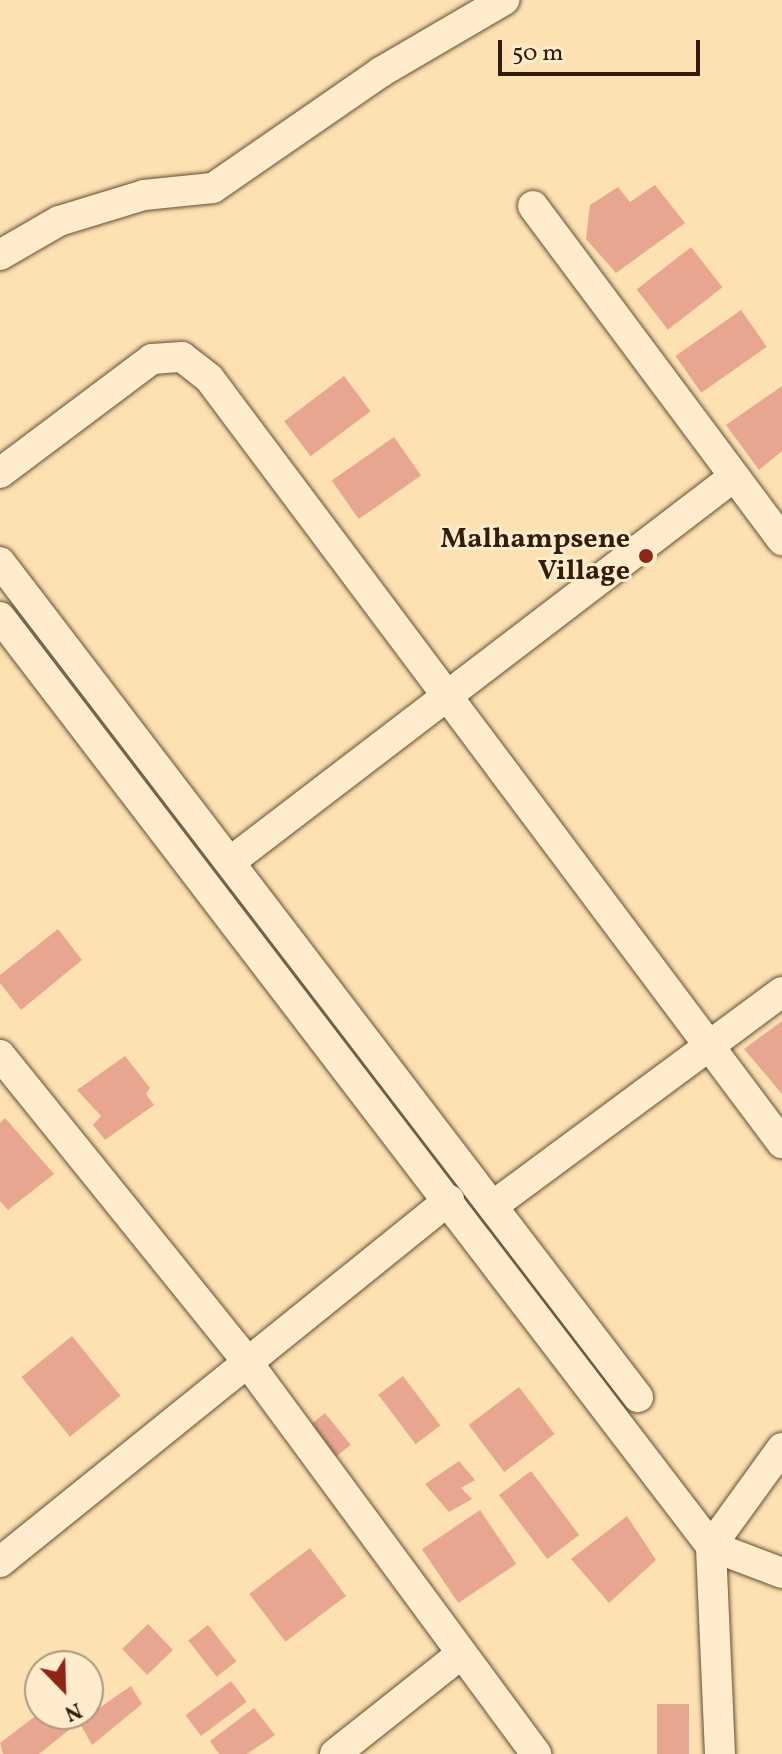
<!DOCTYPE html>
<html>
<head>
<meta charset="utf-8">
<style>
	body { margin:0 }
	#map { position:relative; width:782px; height:1754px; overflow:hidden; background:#fde1b2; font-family:Vollkorn,serif }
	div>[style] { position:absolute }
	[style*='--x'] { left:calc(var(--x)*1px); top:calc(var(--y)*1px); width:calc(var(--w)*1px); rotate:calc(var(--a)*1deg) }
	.building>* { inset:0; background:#e8a691; transform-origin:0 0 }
	.roads { filter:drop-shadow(0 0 2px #654e34) drop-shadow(0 0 2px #654e34) }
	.minor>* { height:30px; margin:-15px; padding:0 15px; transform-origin:15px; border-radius:15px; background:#feeccd }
	.dots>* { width:22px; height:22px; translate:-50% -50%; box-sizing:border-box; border:4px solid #feeccd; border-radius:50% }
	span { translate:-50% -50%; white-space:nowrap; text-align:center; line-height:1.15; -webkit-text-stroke:6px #feeccd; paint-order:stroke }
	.poi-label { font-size:28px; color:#321d0a; font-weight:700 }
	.right { translate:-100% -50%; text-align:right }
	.north { position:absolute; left:24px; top:1650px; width:80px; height:80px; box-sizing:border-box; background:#feeccd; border:2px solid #ac997f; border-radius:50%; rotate:157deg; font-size:22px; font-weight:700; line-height:32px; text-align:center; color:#321d0a }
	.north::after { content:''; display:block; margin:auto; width:28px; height:36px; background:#8f2418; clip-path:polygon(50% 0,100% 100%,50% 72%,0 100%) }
	.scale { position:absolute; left:498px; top:40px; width:202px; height:36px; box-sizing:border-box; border:4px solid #321d0a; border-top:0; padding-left:10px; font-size:24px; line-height:28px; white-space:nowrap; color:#321d0a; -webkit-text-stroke:6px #feeccd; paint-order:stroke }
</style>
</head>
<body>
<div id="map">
	<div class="building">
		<i style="clip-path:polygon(655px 185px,685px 223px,616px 273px,586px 239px,590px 205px,618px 187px,630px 202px)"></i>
		<i style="left:691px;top:247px;width:51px;height:69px;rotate:52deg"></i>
		<i style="left:741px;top:310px;width:45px;height:80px;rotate:55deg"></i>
		<i style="left:344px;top:376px;width:44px;height:75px;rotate:53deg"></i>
		<i style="clip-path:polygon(782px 386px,782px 451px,759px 470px,726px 425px)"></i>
		<i style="left:394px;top:437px;width:47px;height:76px;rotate:55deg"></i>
		<i style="clip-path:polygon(58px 929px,82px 960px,21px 1010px,0 983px,0 975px)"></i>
		<i style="clip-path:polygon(782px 1021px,782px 1094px,744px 1049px)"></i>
		<i style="clip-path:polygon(125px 1056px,150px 1088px,146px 1094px,154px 1105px,105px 1140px,93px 1125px,101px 1116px,77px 1090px)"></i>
		<i style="clip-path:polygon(5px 1118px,54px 1174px,8px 1210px,0 1201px,0 1123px)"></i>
		<i style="left:72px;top:1336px;width:77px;height:65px;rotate:51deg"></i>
		<i style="left:403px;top:1376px;width:62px;height:31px;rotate:53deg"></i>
		<i style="left:519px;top:1387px;width:59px;height:63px;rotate:53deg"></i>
		<i style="left:325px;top:1413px;width:41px;height:19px;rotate:51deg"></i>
		<i style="clip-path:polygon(459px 1461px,475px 1480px,461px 1488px,472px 1499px,449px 1512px,425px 1484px)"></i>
		<i style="left:531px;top:1471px;width:80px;height:40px;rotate:53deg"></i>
		<i style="left:480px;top:1510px;width:65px;height:70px;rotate:56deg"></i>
		<i style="clip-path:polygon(627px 1516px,656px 1560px,609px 1603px,571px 1559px)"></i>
		<i style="left:310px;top:1548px;width:60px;height:76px;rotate:53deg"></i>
		<i style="left:148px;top:1624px;width:36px;height:36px;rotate:46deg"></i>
		<i style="left:208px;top:1625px;width:46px;height:25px;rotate:52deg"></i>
		<i style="left:231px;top:1681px;width:26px;height:57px;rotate:53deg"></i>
		<i style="clip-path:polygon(131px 1686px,142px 1704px,92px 1745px,79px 1722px)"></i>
		<i style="left:657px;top:1704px;width:32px;height:50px"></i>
		<i style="clip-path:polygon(254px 1708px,275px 1735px,247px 1754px,219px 1754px,210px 1741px)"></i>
		<i style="clip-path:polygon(38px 1714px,71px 1714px,79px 1722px,39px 1754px,3px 1754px,0 1743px)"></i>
	</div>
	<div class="roads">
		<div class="minor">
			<i style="--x:533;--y:206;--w:417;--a:53.3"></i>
			<i style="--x:0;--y:255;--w:68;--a:-30"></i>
			<i style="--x:59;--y:221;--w:89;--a:-17"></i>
			<i style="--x:144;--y:195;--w:69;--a:-5.8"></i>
			<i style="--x:213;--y:188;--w:204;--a:-34.6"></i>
			<i style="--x:381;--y:72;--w:143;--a:-30.3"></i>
			<i style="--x:0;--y:473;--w:190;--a:-36.9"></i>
			<i style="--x:152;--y:359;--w:30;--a:-4"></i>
			<i style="--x:182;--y:357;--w:34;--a:38"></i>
			<i style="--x:209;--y:378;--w:956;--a:53.17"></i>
			<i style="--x:0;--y:562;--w:1051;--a:52.62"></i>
			<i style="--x:0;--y:617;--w:1170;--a:52.57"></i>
			<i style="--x:711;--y:1546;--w:76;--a:20.8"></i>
			<i style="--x:230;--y:862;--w:632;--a:-37.41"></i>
			<i style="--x:0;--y:1055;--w:390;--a:51.1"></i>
			<i style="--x:245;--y:1359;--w:491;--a:53.6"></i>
			<i style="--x:494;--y:1205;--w:358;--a:-36.5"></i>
			<i style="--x:0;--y:1562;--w:577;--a:-38.88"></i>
			<i style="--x:335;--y:1754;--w:161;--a:-38.4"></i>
			<i style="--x:720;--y:1754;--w:208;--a:-92.5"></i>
			<i style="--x:711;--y:1546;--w:121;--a:-54.1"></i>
		</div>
	</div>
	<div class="dots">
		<i style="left:646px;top:556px;background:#8f2418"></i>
	</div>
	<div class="poi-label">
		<span class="right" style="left:630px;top:556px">Malhampsene<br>Village</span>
	</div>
	<div class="north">N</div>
	<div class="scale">50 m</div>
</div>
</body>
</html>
